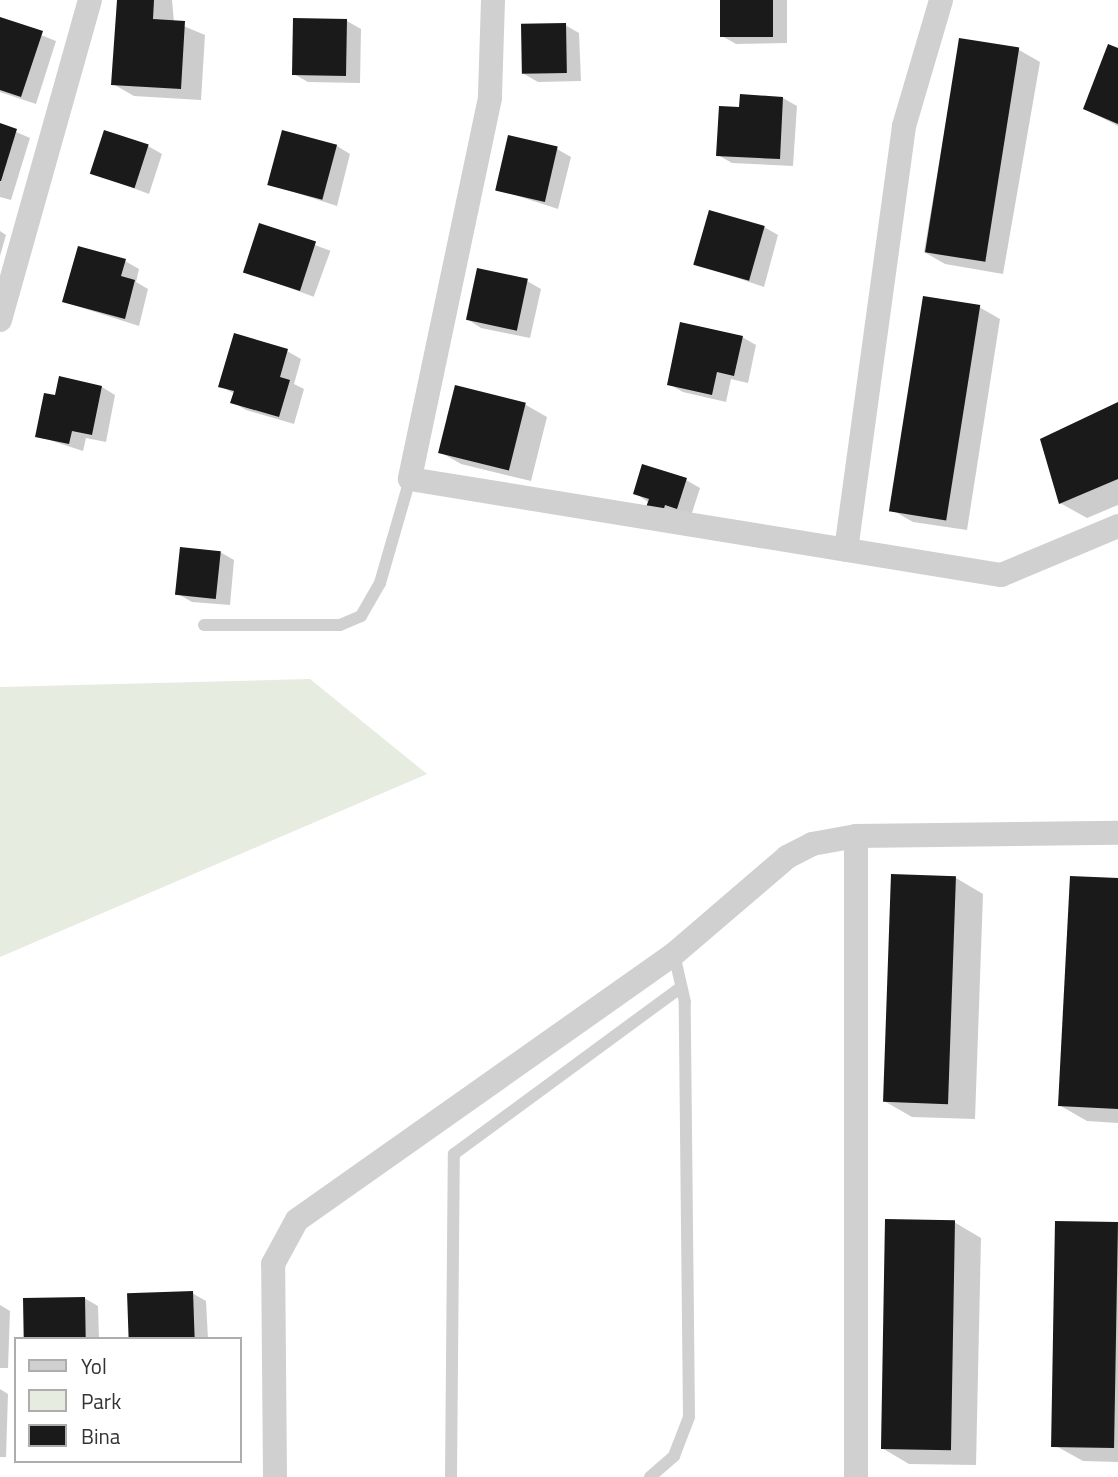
<!DOCTYPE html>
<html>
<head>
<meta charset="utf-8">
<style>
	body { margin:0 }
	#map { position:relative; width:1118px; height:1477px; overflow:hidden; background:#fff; font-family:"Titillium Web",sans-serif }
	div>[style] { position:absolute }
	[style*='--x'] { left:calc(var(--x)*1px); top:calc(var(--y)*1px); width:calc(var(--w)*1px); rotate:calc(var(--a)*1deg) }
	.green>* { inset:0; background:#e6ecdf }
	.shadow>* { inset:0; background:#0003; transform-origin:0 0 }
	.building>* { inset:0; background:#1a1a1a; transform-origin:0 0 }
	.service>* { height:12px; margin:-6px; padding:0 6px; transform-origin:6px; border-radius:6px; background:#d0d0d0 }
	.minor>* { height:24px; margin:-12px; padding:0 12px; transform-origin:12px; border-radius:12px; background:#d0d0d0 }
	span { translate:-50% -50%; white-space:nowrap; text-align:center; line-height:1.15; -webkit-text-stroke:7px #fff; paint-order:stroke }
	.legend { position:absolute; left:14px; top:1337px; width:228px; height:126px; box-sizing:border-box; background:#fff; border:2px solid #adadad; margin:0; padding:9px 12px; list-style:none; font-size:21px; color:#333 }
	.legend li { display:flex; align-items:center; gap:14px; height:35px }
	.legend b { width:35px; border:2px solid #adadad }
</style>
</head>
<body>
<div id="map">
	<div class="green">
		<i style="clip-path:polygon(310px 679px,427px 774px,0 957px,0 687px)"></i>
	</div>
	<div class="shadow">
		<i style="clip-path:polygon(119px 0,172px 0,174px 22px,205px 35px,201px 100px,134px 96px,113px 84px)"></i>
		<i style="clip-path:polygon(721px 0,787px 0,787px 43px,736px 44px,722px 36px)"></i>
		<i style="clip-path:polygon(0 19px,56px 41px,36px 104px,0 92px)"></i>
		<i style="clip-path:polygon(347px 21px,361px 29px,360px 83px,308px 82px,294px 74px)"></i>
		<i style="clip-path:polygon(565px 25px,579px 33px,581px 81px,538px 82px,524px 74px)"></i>
		<i style="clip-path:polygon(960px 40px,1019px 50px,1040px 62px,1003px 274px,945px 264px,924px 252px)"></i>
		<i style="clip-path:polygon(1118px 50px,1118px 126px,1085px 109px)"></i>
		<i style="clip-path:polygon(783px 98px,797px 106px,793px 166px,732px 163px,718px 155px)"></i>
		<i style="clip-path:polygon(0 125px,30px 138px,11px 200px,0 197px)"></i>
		<i style="clip-path:polygon(148px 146px,162px 154px,149px 194px,93px 173px)"></i>
		<i style="clip-path:polygon(337px 146px,350px 154px,337px 206px,269px 184px)"></i>
		<i style="clip-path:polygon(557px 149px,571px 157px,558px 209px,496px 189px)"></i>
		<i style="left:260px;top:225px;width:75px;height:49px;rotate:20deg"></i>
		<i style="clip-path:polygon(764px 227px,778px 235px,764px 287px,696px 264px)"></i>
		<i style="clip-path:polygon(0 231px,6px 235px,0 256px)"></i>
		<i style="clip-path:polygon(125px 261px,139px 269px,136px 282px,148px 289px,139px 326px,64px 302px)"></i>
		<i style="clip-path:polygon(527px 281px,541px 289px,530px 338px,481px 328px,467px 319px)"></i>
		<i style="clip-path:polygon(979px 307px,1000px 319px,967px 530px,913px 522px,892px 510px)"></i>
		<i style="clip-path:polygon(742px 337px,756px 345px,748px 383px,731px 379px,726px 402px,683px 392px,669px 384px)"></i>
		<i style="clip-path:polygon(287px 351px,301px 359px,294px 384px,304px 389px,294px 424px,246px 410px,232px 402px,235px 394px,220px 386px)"></i>
		<i style="clip-path:polygon(102px 387px,115px 395px,106px 442px,86px 438px,83px 451px,37px 436px,57px 397px)"></i>
		<i style="clip-path:polygon(456px 387px,526px 405px,547px 417px,531px 481px,461px 464px,440px 452px)"></i>
		<i style="clip-path:polygon(1118px 404px,1118px 505px,1087px 518px,1060px 503px)"></i>
		<i style="clip-path:polygon(686px 480px,700px 488px,691px 516px,676px 522px,635px 493px)"></i>
		<i style="clip-path:polygon(220px 552px,234px 560px,230px 605px,192px 602px,178px 594px)"></i>
		<i style="clip-path:polygon(956px 878px,983px 894px,975px 1119px,912px 1117px,884px 1101px)"></i>
		<i style="clip-path:polygon(1118px 880px,1118px 1123px,1087px 1121px,1059px 1105px)"></i>
		<i style="clip-path:polygon(954px 1222px,981px 1238px,976px 1465px,909px 1464px,882px 1448px)"></i>
		<i style="clip-path:polygon(1118px 1223px,1118px 1462px,1083px 1461px,1056px 1446px)"></i>
		<i style="clip-path:polygon(192px 1293px,206px 1301px,208px 1339px,130px 1339px)"></i>
		<i style="clip-path:polygon(84px 1298px,98px 1306px,99px 1339px,25px 1339px)"></i>
		<i style="clip-path:polygon(0 1305px,10px 1311px,8px 1368px,0 1368px)"></i>
		<i style="clip-path:polygon(0 1389px,8px 1394px,6px 1457px,0 1457px)"></i>
	</div>
	<div class="building">
		<i style="clip-path:polygon(117px 0,154px 0,153px 19px,185px 21px,181px 89px,111px 85px)"></i>
		<i style="left:720px;top:0;width:53px;height:37px"></i>
		<i style="clip-path:polygon(0 17px,43px 31px,21px 97px,0 90px)"></i>
		<i style="left:293px;top:18px;width:54px;height:57px;rotate:1deg"></i>
		<i style="left:566px;top:23px;width:50px;height:45px;rotate:89deg"></i>
		<i style="left:959px;top:38px;width:61px;height:217px;rotate:9deg"></i>
		<i style="clip-path:polygon(1108px 44px,1118px 48px,1118px 124px,1083px 109px)"></i>
		<i style="clip-path:polygon(740px 94px,783px 97px,780px 159px,716px 156px,719px 106px,739px 107px)"></i>
		<i style="clip-path:polygon(0 123px,17px 129px,1px 181px,0 181px)"></i>
		<i style="left:104px;top:130px;width:47px;height:46px;rotate:18deg"></i>
		<i style="left:282px;top:130px;width:57px;height:57px;rotate:15deg"></i>
		<i style="left:508px;top:135px;width:51px;height:57px;rotate:13deg"></i>
		<i style="left:709px;top:210px;width:58px;height:57px;rotate:16deg"></i>
		<i style="left:259px;top:223px;width:60px;height:52px;rotate:18deg"></i>
		<i style="clip-path:polygon(78px 246px,126px 259px,121px 276px,135px 280px,125px 319px,62px 302px)"></i>
		<i style="left:477px;top:268px;width:52px;height:53px;rotate:12deg"></i>
		<i style="left:923px;top:296px;width:58px;height:218px;rotate:9deg"></i>
		<i style="clip-path:polygon(680px 322px,743px 336px,734px 376px,717px 372px,712px 395px,667px 385px)"></i>
		<i style="clip-path:polygon(234px 333px,288px 349px,280px 377px,290px 380px,279px 417px,230px 403px,234px 391px,218px 387px)"></i>
		<i style="clip-path:polygon(59px 376px,102px 386px,92px 435px,72px 431px,69px 444px,35px 437px,44px 393px,55px 395px)"></i>
		<i style="left:455px;top:385px;width:73px;height:70px;rotate:14deg"></i>
		<i style="clip-path:polygon(1118px 402px,1118px 479px,1059px 504px,1040px 439px)"></i>
		<i style="clip-path:polygon(642px 464px,687px 478px,677px 509px,665px 505px,662px 516px,645px 510px,649px 499px,633px 494px)"></i>
		<i style="left:180px;top:547px;width:41px;height:48px;rotate:6deg"></i>
		<i style="left:891px;top:874px;width:65px;height:228px;rotate:2deg"></i>
		<i style="clip-path:polygon(1070px 876px,1118px 878px,1118px 1109px,1058px 1106px)"></i>
		<i style="left:885px;top:1219px;width:70px;height:230px;rotate:1deg"></i>
		<i style="left:1055px;top:1221px;width:63px;height:226px;rotate:1deg"></i>
		<i style="left:193px;top:1291px;width:48px;height:66px;rotate:88deg"></i>
		<i style="left:85px;top:1297px;width:42px;height:62px;rotate:89deg"></i>
	</div>
	<div class="service">
		<i style="--x:204;--y:625;--w:136;--a:0"></i>
		<i style="--x:340;--y:625;--w:23;--a:-23"></i>
		<i style="--x:361;--y:616;--w:38;--a:-60"></i>
		<i style="--x:380;--y:583;--w:108;--a:-73.9"></i>
		<i style="--x:451;--y:1477;--w:323;--a:-89.5"></i>
		<i style="--x:454;--y:1154;--w:282;--a:-36.3"></i>
		<i style="--x:650;--y:1477;--w:32;--a:-41"></i>
		<i style="--x:674;--y:1456;--w:42;--a:-69"></i>
		<i style="--x:689;--y:1417;--w:415;--a:-90.6"></i>
		<i style="--x:685;--y:1002;--w:49;--a:-102.9"></i>
	</div>
	<div class="minor">
		<i style="--x:493;--y:0;--w:98;--a:91.8"></i>
		<i style="--x:490;--y:98;--w:389;--a:101.9"></i>
		<i style="--x:410;--y:479;--w:599;--a:9.23"></i>
		<i style="--x:1001;--y:575;--w:127;--a:-22.7"></i>
		<i style="--x:0;--y:320;--w:332;--a:-74.3"></i>
		<i style="--x:846;--y:550;--w:428;--a:-82.2"></i>
		<i style="--x:904;--y:126;--w:131;--a:-73.6"></i>
		<i style="--x:856;--y:836;--w:641;--a:90"></i>
		<i style="--x:275;--y:1477;--w:213;--a:-90.5"></i>
		<i style="--x:273;--y:1264;--w:50;--a:-61.4"></i>
		<i style="--x:297;--y:1220;--w:461;--a:-35.2"></i>
		<i style="--x:674;--y:954;--w:149;--a:-40.6"></i>
		<i style="--x:787;--y:857;--w:28;--a:-27"></i>
		<i style="--x:812;--y:844;--w:45;--a:-10.3"></i>
		<i style="--x:856;--y:836;--w:262;--a:-0.7"></i>
	</div>
	<ul class="legend">
	<li><b style="height:9px;background:#d0d0d0"></b>Yol</li>
	<li><b style="height:19px;background:#e6ecdf"></b>Park</li>
	<li><b style="height:19px;background:#1a1a1a"></b>Bina</li>
	</ul>
</div>
</body>
</html>
